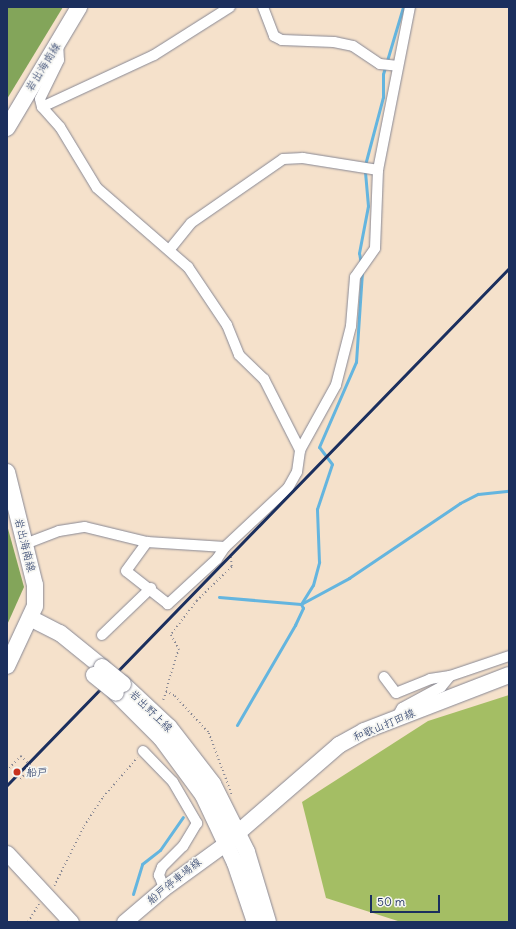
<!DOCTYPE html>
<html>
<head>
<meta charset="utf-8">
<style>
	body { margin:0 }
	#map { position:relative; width:516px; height:929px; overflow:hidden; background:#f5e1cb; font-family:Delius,"Klee One",sans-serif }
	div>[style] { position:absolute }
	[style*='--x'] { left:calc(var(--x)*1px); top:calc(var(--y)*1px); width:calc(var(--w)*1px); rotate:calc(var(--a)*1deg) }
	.green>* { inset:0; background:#a4be64 }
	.forest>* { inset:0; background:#83a55a }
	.stream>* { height:3px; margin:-1.5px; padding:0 1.5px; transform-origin:1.5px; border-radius:1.5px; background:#64b5df }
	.path>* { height:1.5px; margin-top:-0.75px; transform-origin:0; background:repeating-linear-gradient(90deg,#888894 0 1px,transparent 0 4px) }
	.roads { filter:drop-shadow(0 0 1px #888894) drop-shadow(0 0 1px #888894) }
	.minor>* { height:10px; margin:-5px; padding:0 5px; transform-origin:5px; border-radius:5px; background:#fff }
	.secondary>* { height:15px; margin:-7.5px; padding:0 7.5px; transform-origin:7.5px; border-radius:7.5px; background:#fff }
	.primary>* { height:16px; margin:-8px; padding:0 8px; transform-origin:8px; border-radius:8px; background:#fff }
	.rail>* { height:3px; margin:-1.5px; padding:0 1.5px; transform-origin:1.5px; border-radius:1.5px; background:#1b2f5e }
	.path-bridge>* { height:1.5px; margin-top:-0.75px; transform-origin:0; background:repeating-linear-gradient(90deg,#888894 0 1px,transparent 0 4px) }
	.bridges { filter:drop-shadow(0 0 1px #888894) drop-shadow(0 0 1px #888894) }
	.primary-bridge>* { height:16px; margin:-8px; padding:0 8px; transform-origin:8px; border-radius:8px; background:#fff }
	.dots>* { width:11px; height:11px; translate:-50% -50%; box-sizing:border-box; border:2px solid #f6f6f2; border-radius:50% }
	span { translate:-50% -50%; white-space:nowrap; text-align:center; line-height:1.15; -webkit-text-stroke:3.5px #f6f6f2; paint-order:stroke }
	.street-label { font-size:11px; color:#1b2f5e }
	.poi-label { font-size:11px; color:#1b2f5e }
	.left { translate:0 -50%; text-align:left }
	.frame { position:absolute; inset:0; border:8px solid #1b2f5e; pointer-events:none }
	.scale { position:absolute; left:370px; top:895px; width:70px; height:18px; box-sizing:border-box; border:2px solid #1b2f5e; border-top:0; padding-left:5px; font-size:12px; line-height:14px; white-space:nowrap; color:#1b2f5e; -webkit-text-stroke:3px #f6f6f2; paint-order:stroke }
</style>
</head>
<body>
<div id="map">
	<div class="green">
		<i style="clip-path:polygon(509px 695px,509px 922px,401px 922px,326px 898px,302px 802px,428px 721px)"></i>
	</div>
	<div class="forest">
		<i style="clip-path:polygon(7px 7px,63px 7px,7px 99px)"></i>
		<i style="clip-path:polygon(7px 525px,24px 587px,7px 625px)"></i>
	</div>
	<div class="stream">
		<i style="--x:365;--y:165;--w:70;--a:-75.2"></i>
		<i style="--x:383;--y:97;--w:23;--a:-90"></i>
		<i style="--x:383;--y:74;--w:70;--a:-73.4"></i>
		<i style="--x:361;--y:264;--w:11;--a:-100"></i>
		<i style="--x:359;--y:253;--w:48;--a:-79.2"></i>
		<i style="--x:368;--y:206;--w:35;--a:-95"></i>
		<i style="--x:219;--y:597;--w:82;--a:4.9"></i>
		<i style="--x:301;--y:604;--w:55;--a:-28.4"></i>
		<i style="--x:349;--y:578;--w:134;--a:-34"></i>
		<i style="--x:460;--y:503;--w:20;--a:-27"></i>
		<i style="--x:478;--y:494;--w:31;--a:-6"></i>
		<i style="--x:237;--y:725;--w:116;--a:-59.9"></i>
		<i style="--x:295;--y:625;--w:19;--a:-65"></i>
		<i style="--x:303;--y:608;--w:4;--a:-117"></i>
		<i style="--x:301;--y:604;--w:22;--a:-58"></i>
		<i style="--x:313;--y:585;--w:24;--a:-75"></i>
		<i style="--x:319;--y:562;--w:53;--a:-92.2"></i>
		<i style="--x:317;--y:509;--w:47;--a:-71.6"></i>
		<i style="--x:332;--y:464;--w:21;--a:-127"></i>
		<i style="--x:319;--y:447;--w:93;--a:-66.5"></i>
		<i style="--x:356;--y:362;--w:91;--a:-86.2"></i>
		<i style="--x:133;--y:894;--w:31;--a:-73"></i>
		<i style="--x:142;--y:864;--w:23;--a:-38"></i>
		<i style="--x:160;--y:850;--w:40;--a:-55.1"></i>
	</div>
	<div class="path">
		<i style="--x:231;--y:557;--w:10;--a:84"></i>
		<i style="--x:232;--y:567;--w:49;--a:135.8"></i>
		<i style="--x:197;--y:601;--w:43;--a:127.4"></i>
		<i style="--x:171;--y:635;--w:16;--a:60"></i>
		<i style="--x:179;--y:649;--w:44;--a:107.2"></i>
		<i style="--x:166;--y:691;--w:10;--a:29"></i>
		<i style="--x:175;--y:696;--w:50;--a:47.4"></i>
		<i style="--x:209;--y:733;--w:66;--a:69.6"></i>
		<i style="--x:163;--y:700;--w:9;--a:-69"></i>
		<i style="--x:9;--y:768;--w:17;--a:-45"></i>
		<i style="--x:20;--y:779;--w:17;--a:-45"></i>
		<i style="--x:54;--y:886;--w:67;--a:-63.4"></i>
		<i style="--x:84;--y:826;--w:35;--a:-57"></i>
		<i style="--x:103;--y:797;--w:52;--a:-48.9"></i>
		<i style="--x:28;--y:922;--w:21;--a:-59"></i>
	</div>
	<div class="roads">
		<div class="minor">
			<i style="--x:263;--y:7;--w:31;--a:69"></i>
			<i style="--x:274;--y:36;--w:9;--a:27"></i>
			<i style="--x:282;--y:40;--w:52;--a:2.2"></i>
			<i style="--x:334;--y:42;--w:19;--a:12"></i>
			<i style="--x:353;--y:46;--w:32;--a:34"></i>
			<i style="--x:380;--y:64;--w:18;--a:6"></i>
			<i style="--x:58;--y:42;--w:18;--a:87"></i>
			<i style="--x:59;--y:60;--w:43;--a:116"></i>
			<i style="--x:40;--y:99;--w:8;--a:76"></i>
			<i style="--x:42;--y:107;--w:27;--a:48"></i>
			<i style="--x:60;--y:127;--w:71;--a:58.8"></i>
			<i style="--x:97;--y:188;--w:121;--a:41"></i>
			<i style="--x:188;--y:267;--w:70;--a:56.1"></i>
			<i style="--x:227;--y:325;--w:32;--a:68"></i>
			<i style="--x:239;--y:355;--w:35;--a:44"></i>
			<i style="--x:264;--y:379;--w:80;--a:63.1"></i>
			<i style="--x:42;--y:107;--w:123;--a:-24.9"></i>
			<i style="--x:154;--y:55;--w:90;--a:-32.3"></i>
			<i style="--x:170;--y:249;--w:33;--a:-51"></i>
			<i style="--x:191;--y:223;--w:112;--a:-34.8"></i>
			<i style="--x:283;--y:159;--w:20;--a:-3"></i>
			<i style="--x:303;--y:158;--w:76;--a:9.1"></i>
			<i style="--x:25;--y:544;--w:36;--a:-21"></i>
			<i style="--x:59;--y:531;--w:26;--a:-9"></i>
			<i style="--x:85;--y:527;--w:64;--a:13.6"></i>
			<i style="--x:147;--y:542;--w:78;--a:3.7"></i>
			<i style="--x:225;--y:547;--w:14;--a:124"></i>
			<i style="--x:217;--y:559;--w:67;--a:137.4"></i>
			<i style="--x:168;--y:604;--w:53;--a:-141.8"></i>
			<i style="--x:126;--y:571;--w:36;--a:-54"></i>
			<i style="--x:225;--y:547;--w:86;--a:-43.1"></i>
			<i style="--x:288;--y:488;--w:18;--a:-61"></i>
			<i style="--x:297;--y:472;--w:22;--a:-82"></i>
			<i style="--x:300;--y:450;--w:74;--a:-61"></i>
			<i style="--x:336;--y:385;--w:61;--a:-75.7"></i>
			<i style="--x:351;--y:326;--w:49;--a:-85.3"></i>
			<i style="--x:355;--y:277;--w:35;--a:-55"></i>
			<i style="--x:375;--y:248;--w:78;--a:-87.8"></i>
			<i style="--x:378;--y:170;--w:166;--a:-78.9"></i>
			<i style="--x:102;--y:635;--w:68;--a:-43.8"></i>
			<i style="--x:450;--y:676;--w:62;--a:-18.7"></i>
			<i style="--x:384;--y:677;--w:20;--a:53"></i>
			<i style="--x:396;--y:693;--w:37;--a:-22"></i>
			<i style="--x:430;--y:679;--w:20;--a:-9"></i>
			<i style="--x:450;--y:676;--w:14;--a:129"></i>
			<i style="--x:441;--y:687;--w:44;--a:151.7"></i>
			<i style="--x:402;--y:708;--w:13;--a:119"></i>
			<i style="--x:143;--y:751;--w:43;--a:45.9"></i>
			<i style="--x:173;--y:782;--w:48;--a:59.7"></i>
			<i style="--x:197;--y:823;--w:27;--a:121"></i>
			<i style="--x:183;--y:846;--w:30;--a:135"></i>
			<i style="--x:162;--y:867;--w:9;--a:111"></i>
			<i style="--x:159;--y:875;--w:14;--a:69"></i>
		</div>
		<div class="secondary">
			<i style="--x:7;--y:853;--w:94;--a:47.2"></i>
			<i style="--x:124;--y:922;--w:52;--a:-40.4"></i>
			<i style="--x:164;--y:888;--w:77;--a:-36"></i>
		</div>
		<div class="primary">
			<i style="--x:7;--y:128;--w:141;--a:-59.2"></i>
			<i style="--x:7;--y:472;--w:116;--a:76.1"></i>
			<i style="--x:35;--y:585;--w:21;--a:90"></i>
			<i style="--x:35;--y:606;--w:66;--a:115"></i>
			<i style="--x:32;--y:619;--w:31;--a:27"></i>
			<i style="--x:60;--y:633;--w:54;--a:39"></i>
			<i style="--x:123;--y:684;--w:63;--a:43.1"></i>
			<i style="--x:169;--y:727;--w:72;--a:52.3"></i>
			<i style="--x:213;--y:784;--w:76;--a:63.4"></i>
			<i style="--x:247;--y:852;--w:73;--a:73.3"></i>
			<i style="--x:116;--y:693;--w:64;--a:45"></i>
			<i style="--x:161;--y:738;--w:71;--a:53.6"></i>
			<i style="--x:203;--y:795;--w:75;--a:64.8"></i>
			<i style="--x:235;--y:863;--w:62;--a:71.3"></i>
			<i style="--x:226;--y:843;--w:150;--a:-40.9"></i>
			<i style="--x:339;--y:745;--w:29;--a:-29"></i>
			<i style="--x:364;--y:731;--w:155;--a:-21.1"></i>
		</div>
	</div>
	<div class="rail">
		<i style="--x:7;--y:785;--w:721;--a:-45.84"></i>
	</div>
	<div class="path-bridge">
		<i style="--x:21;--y:756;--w:16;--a:45"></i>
	</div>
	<div class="bridges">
		<div class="primary-bridge">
			<i style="--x:102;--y:667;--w:27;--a:39"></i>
			<i style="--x:94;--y:675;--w:28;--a:39"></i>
		</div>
	</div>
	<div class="dots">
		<i style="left:17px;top:772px;background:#c8321e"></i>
	</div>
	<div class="street-label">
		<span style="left:43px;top:67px;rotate:-58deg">岩出海南線</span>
		<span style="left:25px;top:545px;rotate:76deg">岩出海南線</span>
		<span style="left:151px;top:711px;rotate:44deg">岩出野上線</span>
		<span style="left:384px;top:725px;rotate:-23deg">和歌山打田線</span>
		<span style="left:174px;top:881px;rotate:-39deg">船戸停車場線</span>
	</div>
	<div class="poi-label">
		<span class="left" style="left:26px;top:772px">船戸</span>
	</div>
	<div class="frame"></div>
	<div class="scale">50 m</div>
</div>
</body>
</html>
